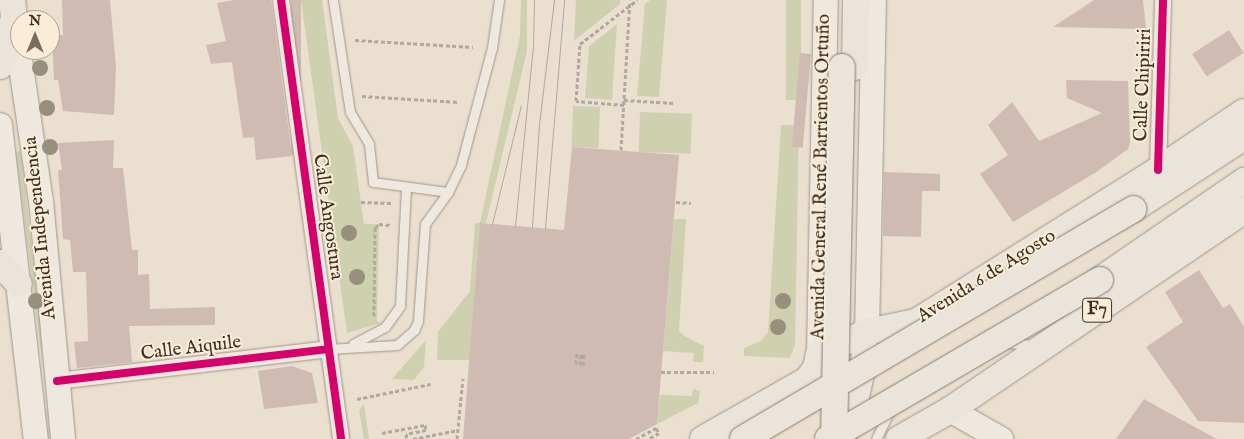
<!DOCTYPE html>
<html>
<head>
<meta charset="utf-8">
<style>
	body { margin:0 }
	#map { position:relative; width:1244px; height:439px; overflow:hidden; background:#ebdfcf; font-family:"IM FELL English",serif }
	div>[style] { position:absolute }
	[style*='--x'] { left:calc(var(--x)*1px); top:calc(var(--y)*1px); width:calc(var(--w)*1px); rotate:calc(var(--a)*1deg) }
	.green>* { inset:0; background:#cfd0b0; transform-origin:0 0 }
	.building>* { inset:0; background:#d0bbb2; transform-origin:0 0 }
	.path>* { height:3px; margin-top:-1.5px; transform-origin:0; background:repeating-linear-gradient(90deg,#afa9a1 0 4px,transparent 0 6.5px) }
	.roads { filter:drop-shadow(0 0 1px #9f968c) drop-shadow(0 0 1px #9f968c) }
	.lane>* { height:9px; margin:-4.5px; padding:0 4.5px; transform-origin:4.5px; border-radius:4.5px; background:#eee8df }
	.street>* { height:16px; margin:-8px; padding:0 8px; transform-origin:8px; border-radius:8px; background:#eee8df }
	.secondary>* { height:24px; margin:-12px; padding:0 12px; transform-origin:12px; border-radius:12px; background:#eee8df }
	.primary>* { height:26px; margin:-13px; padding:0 13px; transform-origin:13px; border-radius:13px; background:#ebe4db }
	.tram>* { height:1px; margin:-0.5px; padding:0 0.5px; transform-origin:0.5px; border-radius:0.5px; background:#afa9a1 }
	.bridges { filter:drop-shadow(0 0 1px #867f75) drop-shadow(0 0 1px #867f75) }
	.primary-bridge>* { height:26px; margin:-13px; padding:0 13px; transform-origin:13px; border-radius:13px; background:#ebe4db }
	.cycleway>* { height:8px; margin:-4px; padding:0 4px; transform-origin:4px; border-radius:4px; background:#d6006c }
	.trees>* { width:16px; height:16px; margin:-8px; border-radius:50%; background:#988f7d }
	span { translate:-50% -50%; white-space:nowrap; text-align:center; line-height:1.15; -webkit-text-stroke:4px #faecd7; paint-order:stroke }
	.shield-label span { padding:1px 4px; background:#faecd7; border:1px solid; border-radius:4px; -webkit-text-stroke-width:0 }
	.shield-label { font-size:18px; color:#3c3023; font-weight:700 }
	.street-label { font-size:19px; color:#3c3023 }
	.north { position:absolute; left:10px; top:10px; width:50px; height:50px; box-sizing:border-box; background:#faecd7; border:1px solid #aea18f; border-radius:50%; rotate:0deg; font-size:14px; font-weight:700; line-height:20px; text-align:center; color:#3c3023 }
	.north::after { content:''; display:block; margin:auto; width:18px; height:22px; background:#796d5f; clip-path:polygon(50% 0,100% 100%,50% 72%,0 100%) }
</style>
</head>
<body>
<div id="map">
	<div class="green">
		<i style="clip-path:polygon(301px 0,322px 0,338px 118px,353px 146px,364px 224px,379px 224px,377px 321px,381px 323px,347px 333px)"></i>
		<i style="clip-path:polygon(521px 0,527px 0,527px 51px,486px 223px,480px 223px,470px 360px,437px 360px,438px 332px,470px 291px,475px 223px,480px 223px,520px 36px)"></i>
		<i style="clip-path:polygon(576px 0,620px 0,620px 4px,574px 41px)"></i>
		<i style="clip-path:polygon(650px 0,667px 0,659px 97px,637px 96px,645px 4px)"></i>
		<i style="left:786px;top:0;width:15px;height:100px"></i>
		<i style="clip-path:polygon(617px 24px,612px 100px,585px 98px,589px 46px)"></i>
		<i style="left:573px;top:106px;width:27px;height:41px;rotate:2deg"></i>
		<i style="left:640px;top:112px;width:52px;height:40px;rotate:2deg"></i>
		<i style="clip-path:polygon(781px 125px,799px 125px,795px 345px,790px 358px,744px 356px,744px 348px,761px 341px,768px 332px)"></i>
		<i style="clip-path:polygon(21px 151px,41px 332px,42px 361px,16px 152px)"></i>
		<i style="clip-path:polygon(674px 219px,686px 219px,679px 330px,683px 335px,704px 346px,703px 362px,693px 362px,694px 353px,663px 351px)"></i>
		<i style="clip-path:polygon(426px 340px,424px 367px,414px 380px,392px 379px)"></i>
		<i style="clip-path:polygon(693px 389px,700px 391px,698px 403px,657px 424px,660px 395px,692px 396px)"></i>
		<i style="clip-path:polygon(364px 404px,369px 439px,364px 439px,359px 410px)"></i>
	</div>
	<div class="building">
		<i style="clip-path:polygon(62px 0,110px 0,116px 68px,114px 115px,63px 111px,58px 80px,54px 80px,52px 35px,63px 35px)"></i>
		<i style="clip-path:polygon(234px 0,271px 0,292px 156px,256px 160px,254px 137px,243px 138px,232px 62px,211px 64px,206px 45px,226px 41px,217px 3px)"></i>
		<i style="left:291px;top:0;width:10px;height:154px"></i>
		<i style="clip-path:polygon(1094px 0,1143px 0,1146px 29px,1053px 27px)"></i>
		<i style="left:1229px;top:30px;width:27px;height:44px;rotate:57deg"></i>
		<i style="left:800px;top:53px;width:11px;height:94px;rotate:5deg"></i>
		<i style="clip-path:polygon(1066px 80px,1128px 81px,1130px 143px,1128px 149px,1098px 171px,1013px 222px,980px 174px,1008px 155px,988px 125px,1012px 102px,1039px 141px,1102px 113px,1067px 98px)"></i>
		<i style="clip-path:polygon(114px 140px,113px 168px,123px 168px,132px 250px,138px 250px,138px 275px,149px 274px,150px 309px,215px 307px,215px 325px,129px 326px,132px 362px,77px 368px,74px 342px,88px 341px,86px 272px,73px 272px,70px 240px,63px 239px,58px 170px,62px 170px,58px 143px)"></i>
		<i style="clip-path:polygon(572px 147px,679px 155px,657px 424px,629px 439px,463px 439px,480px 223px,564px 230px)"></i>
		<i style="clip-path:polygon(884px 172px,940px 174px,940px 191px,922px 191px,921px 237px,883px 236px)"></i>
		<i style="clip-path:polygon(1199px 270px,1223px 308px,1230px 304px,1244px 327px,1244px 423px,1198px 421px,1146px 347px,1183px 322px,1165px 292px)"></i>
		<i style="clip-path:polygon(292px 366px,312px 373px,318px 403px,264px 409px,258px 371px)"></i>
		<i style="clip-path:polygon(1144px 399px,1158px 407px,1217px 439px,1116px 439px)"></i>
	</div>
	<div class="path">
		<i style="--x:355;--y:40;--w:118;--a:3.4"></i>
		<i style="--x:362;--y:96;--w:97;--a:3.5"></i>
		<i style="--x:624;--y:100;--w:50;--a:3.4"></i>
		<i style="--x:624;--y:105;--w:48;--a:-175.2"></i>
		<i style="--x:576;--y:101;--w:57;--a:-86"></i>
		<i style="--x:580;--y:44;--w:72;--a:-37.7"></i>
		<i style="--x:621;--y:150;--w:150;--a:-86.6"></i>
		<i style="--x:361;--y:202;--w:30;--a:2"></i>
		<i style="--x:676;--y:202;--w:15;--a:4"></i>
		<i style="--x:374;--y:316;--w:88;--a:-89.3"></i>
		<i style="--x:375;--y:228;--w:6;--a:-45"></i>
		<i style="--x:379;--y:224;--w:11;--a:5"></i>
		<i style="--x:576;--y:364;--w:11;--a:-85"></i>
		<i style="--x:580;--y:365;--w:12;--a:-85"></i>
		<i style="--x:583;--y:365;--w:12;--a:-85"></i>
		<i style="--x:661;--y:372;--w:53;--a:0"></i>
		<i style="--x:357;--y:399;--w:75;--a:-11.6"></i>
		<i style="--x:382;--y:433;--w:44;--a:-10.5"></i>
		<i style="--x:425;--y:425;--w:5;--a:79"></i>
		<i style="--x:426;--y:430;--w:20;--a:169"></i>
		<i style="--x:406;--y:434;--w:5;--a:79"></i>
		<i style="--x:413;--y:439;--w:46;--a:-11.3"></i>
		<i style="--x:457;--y:439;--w:61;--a:-84.4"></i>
		<i style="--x:636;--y:439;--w:23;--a:-29"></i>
		<i style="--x:656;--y:428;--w:6;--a:59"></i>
		<i style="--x:659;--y:433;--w:13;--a:151"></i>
	</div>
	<div class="roads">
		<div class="lane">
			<i style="--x:333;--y:0;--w:113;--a:81.4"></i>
			<i style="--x:350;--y:112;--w:37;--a:59"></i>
			<i style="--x:369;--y:144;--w:38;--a:84"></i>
			<i style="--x:373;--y:182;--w:76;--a:7.6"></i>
			<i style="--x:1006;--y:343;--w:29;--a:4"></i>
			<i style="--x:353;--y:344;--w:36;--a:-28"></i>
			<i style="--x:385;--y:327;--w:26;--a:-54"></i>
			<i style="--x:400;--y:306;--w:119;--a:-87.1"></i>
			<i style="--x:328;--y:349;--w:69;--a:-3.3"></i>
			<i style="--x:397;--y:345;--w:23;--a:-41"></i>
			<i style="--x:414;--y:330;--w:10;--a:-66"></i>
			<i style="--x:418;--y:321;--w:97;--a:-85.9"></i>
			<i style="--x:425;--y:224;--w:39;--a:-54"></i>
			<i style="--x:448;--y:192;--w:30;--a:-64"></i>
			<i style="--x:461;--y:165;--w:121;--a:-75.2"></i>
			<i style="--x:492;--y:48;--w:49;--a:-81.7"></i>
			<i style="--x:876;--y:439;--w:32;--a:-64"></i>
		</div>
		<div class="street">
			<i style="--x:281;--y:0;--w:443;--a:82.2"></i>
			<i style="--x:1158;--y:170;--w:170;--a:-88.3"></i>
			<i style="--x:57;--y:381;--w:273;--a:-6.7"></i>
		</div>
		<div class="secondary">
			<i style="--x:14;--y:19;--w:184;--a:81.6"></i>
			<i style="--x:41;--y:201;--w:239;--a:84.7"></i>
			<i style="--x:0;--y:125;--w:316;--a:83.5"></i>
			<i style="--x:867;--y:332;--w:332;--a:-88.8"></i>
			<i style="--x:819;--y:354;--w:354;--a:-88.9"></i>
			<i style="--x:950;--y:410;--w:59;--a:29.6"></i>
		</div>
		<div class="primary">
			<i style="--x:0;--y:66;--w:50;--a:-73.7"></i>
			<i style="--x:14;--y:18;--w:18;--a:-96"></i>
			<i style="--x:855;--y:67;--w:67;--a:-89.1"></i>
			<i style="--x:1133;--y:209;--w:132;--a:-33"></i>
			<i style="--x:0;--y:263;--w:28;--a:48"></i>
			<i style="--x:1100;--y:280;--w:175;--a:-34.5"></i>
			<i style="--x:703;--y:439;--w:120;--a:-29.6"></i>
			<i style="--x:807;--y:380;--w:15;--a:-53"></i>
			<i style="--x:816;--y:368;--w:14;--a:-78"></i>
			<i style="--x:819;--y:354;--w:53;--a:-24.6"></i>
			<i style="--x:867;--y:332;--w:50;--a:-11.5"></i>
			<i style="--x:916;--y:322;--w:286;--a:-32.1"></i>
			<i style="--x:1158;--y:170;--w:104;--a:-34"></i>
			<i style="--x:841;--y:439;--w:25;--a:-64"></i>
			<i style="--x:852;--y:416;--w:67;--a:-78"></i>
			<i style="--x:899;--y:439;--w:59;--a:-29.6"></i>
			<i style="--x:950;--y:410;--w:356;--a:-34.2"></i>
		</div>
	</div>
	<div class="tram">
		<i style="--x:492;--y:224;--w:122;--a:-76.3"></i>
		<i style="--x:515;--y:226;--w:180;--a:-84.3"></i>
		<i style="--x:533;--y:47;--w:47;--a:-88.8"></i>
		<i style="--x:532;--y:227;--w:103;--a:-86.1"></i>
		<i style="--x:539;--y:124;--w:125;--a:-83.1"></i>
		<i style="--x:545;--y:228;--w:229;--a:-85.2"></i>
	</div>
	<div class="bridges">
		<div class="primary-bridge">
			<i style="--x:743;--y:439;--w:453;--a:-30.5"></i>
			<i style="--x:828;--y:439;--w:315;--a:-30.3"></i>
			<i style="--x:834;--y:439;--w:372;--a:-88.8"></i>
		</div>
	</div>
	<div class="cycleway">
		<i style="--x:281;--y:0;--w:443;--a:82.2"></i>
		<i style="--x:1158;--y:170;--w:170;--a:-88.3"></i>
		<i style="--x:57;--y:381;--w:273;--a:-6.7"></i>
	</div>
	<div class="trees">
		<i style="left:40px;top:68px"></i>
		<i style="left:47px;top:108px"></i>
		<i style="left:50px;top:147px"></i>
		<i style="left:349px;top:233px"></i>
		<i style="left:357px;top:277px"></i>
		<i style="left:36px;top:301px"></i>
		<i style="left:783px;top:301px"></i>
		<i style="left:778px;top:327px"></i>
	</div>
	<div class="shield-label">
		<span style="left:1097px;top:310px">F7</span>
	</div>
	<div class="street-label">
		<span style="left:1144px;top:85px;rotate:-88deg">Calle Chipiriri</span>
		<span style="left:822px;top:177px;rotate:-89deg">Avenida General René Barrientos Ortuño</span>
		<span style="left:327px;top:217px;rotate:82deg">Calle Angostura</span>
		<span style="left:41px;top:228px;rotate:-96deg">Avenida Independencia</span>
		<span style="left:987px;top:277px;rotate:-32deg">Avenida 6 de Agosto</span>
		<span style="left:191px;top:349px;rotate:-7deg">Calle Aiquile</span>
	</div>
	<div class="north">N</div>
</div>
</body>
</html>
